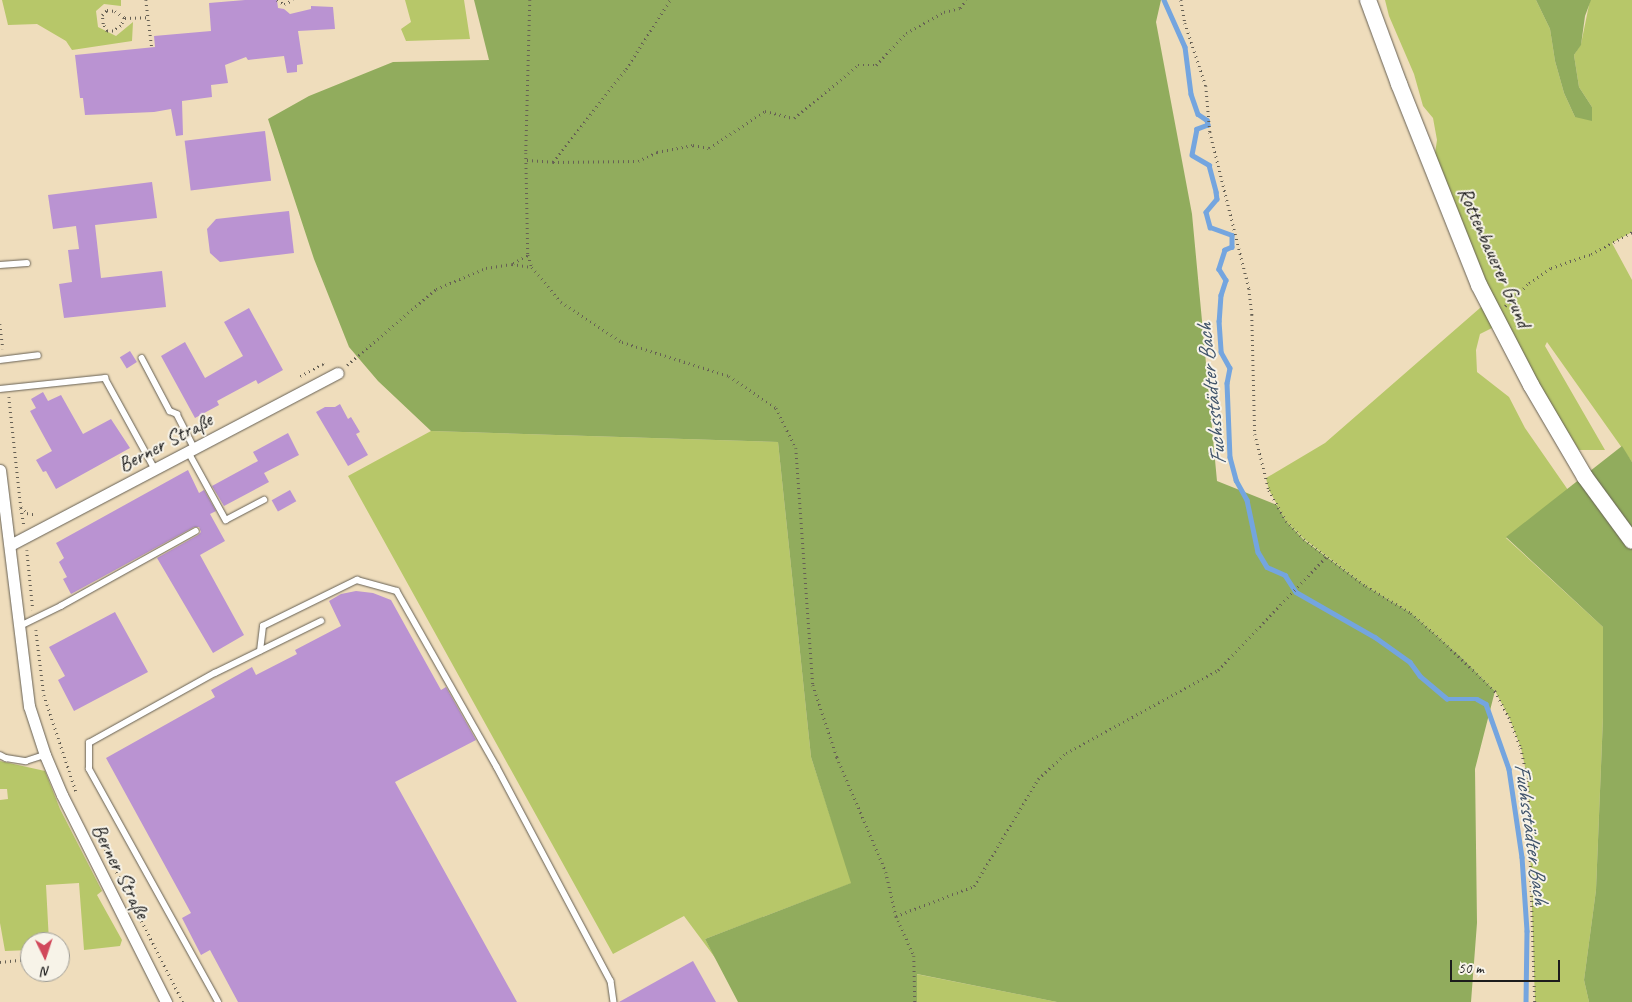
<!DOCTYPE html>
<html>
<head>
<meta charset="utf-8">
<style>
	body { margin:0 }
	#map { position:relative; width:1632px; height:1002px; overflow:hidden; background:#efddbc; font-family:Caveat,sans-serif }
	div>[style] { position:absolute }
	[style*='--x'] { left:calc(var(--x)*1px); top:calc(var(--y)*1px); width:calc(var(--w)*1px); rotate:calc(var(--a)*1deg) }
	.green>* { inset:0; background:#b7c769 }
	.forest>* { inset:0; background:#91ac5d }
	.stream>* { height:4.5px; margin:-2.25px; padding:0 2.25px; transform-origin:2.25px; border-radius:2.25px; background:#74a5df }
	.building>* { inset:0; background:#ba93d2; transform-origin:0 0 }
	.path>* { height:2.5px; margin-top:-1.25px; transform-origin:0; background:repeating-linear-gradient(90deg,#666054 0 1px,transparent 0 5px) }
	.roads { filter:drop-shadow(0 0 1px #666054) drop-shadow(0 0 1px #666054) }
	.lane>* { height:5.5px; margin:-2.75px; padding:0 2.75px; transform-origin:2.75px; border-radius:2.75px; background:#fff }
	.street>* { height:11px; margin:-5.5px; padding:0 5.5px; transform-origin:5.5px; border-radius:5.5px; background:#fff }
	.secondary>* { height:16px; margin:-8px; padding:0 8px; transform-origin:8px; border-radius:8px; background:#fff }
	span { translate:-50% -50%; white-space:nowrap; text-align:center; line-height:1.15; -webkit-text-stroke:4px #f7f3e8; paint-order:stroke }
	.street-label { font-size:21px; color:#1c1c1c }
	.water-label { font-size:22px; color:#3f536a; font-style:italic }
	.north { position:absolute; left:20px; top:932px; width:50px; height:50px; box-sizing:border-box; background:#f7f3e8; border:1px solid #9f9d96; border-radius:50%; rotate:176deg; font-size:14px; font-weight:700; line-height:20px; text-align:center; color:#1c1c1c }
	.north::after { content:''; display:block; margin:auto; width:18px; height:22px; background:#d1495b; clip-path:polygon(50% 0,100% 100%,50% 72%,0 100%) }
	.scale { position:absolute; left:1450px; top:960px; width:110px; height:22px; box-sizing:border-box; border:2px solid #1c1c1c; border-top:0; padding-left:6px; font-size:15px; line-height:18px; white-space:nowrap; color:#1c1c1c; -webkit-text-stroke:4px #f7f3e8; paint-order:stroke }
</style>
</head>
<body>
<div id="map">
	<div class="green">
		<i style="clip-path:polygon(2px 0,121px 0,121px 6px,104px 4px,96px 11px,98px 27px,116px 36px,133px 22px,132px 41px,72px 50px,66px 41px,37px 24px,8px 25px)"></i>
		<i style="clip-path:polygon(405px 0,464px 0,470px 39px,406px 41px,401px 29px,411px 22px)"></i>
		<i style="clip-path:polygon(1385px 0,1536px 0,1550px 29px,1555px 61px,1564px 93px,1575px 117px,1592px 107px,1579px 87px,1574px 55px,1581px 44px,1590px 0,1632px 0,1632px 232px,1612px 243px,1632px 280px,1632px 462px,1547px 342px,1545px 346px,1605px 450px,1579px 450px,1500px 324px,1480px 334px,1476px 350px,1477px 372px,1509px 397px,1525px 428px,1568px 490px,1506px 538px,1603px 627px,1603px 717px,1596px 890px,1584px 980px,1589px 1002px,1535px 1002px,1528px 781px,1521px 748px,1509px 717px,1495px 691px,1461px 657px,1411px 613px,1366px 586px,1304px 539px,1286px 521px,1269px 490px,1266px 478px,1325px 443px,1488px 301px,1433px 167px,1437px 140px,1433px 118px,1423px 106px,1414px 74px,1389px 16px)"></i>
		<i style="clip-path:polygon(431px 431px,778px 442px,811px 757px,852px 883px,705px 939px,716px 959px,684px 916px,613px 954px,348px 476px)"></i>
		<i style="clip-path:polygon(0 761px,45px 771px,60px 809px,102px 891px,97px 895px,122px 940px,120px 946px,84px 950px,79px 883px,46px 885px,49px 942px,30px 942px,30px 950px,5px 951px,0 923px,0 800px,8px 799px,7px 789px,0 789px)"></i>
		<i style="clip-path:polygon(916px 974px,1057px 1002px,917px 1002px)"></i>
	</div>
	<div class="forest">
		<i style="clip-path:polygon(474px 0,1161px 0,1156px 22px,1192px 214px,1217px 481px,1277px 505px,1286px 521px,1304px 540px,1366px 586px,1411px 613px,1461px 657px,1495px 691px,1475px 769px,1477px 923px,1471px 1002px,1057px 1002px,917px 974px,917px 1002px,738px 1002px,705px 939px,851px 883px,811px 757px,778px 442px,431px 431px,378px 381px,349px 347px,314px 259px,268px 119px,309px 96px,393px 62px,489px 60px)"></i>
		<i style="clip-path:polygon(1536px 0,1591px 0,1585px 16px,1581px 45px,1574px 55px,1579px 87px,1592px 107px,1592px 121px,1575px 117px,1564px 93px,1555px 61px,1550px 29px)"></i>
		<i style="clip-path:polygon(1622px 446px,1632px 462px,1632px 1002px,1589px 1002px,1584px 980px,1596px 890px,1603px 717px,1603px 627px,1506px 537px)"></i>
	</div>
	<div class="stream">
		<i style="--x:1164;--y:0;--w:51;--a:65.9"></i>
		<i style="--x:1185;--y:47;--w:47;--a:82.7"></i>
		<i style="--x:1191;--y:94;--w:21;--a:71"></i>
		<i style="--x:1198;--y:114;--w:11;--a:34"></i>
		<i style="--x:1207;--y:120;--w:5;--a:79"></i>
		<i style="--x:1208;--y:125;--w:12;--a:160"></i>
		<i style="--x:1197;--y:129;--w:26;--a:101"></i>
		<i style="--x:1192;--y:155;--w:20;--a:30"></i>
		<i style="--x:1209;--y:165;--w:28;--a:75"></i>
		<i style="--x:1216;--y:192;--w:7;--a:82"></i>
		<i style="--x:1217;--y:199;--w:17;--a:130"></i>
		<i style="--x:1206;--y:212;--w:16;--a:75"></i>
		<i style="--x:1210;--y:227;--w:23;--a:20"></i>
		<i style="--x:1232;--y:235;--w:12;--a:90"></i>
		<i style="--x:1232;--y:247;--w:8;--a:157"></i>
		<i style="--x:1225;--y:250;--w:20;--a:108"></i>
		<i style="--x:1219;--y:269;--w:13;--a:58"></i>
		<i style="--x:1226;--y:280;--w:16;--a:108"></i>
		<i style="--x:1221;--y:295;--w:26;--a:94"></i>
		<i style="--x:1219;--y:321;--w:31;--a:86"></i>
		<i style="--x:1221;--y:352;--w:18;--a:61"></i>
		<i style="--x:1230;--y:368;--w:15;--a:101"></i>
		<i style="--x:1227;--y:383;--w:74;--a:87.7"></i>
		<i style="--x:1230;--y:457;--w:24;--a:75"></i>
		<i style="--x:1236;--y:480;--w:23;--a:61"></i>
		<i style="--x:1247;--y:500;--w:53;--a:78.1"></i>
		<i style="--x:1258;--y:552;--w:17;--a:59"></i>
		<i style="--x:1267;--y:567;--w:20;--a:24"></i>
		<i style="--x:1285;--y:575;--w:20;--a:57"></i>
		<i style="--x:1296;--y:592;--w:91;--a:29.7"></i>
		<i style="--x:1375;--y:637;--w:43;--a:35.5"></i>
		<i style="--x:1410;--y:662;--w:17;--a:54"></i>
		<i style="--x:1420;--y:676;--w:35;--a:40"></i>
		<i style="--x:1447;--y:699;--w:30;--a:0"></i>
		<i style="--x:1477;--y:699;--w:10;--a:29"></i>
		<i style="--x:1486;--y:704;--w:69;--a:70.5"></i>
		<i style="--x:1509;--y:769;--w:89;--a:81.6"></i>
		<i style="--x:1522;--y:857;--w:74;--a:86.1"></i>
		<i style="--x:1527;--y:931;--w:71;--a:90.8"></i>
	</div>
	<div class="building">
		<i style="clip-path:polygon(245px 0,277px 0,278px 8px,284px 9px,290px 14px,311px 9px,311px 6px,333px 7px,335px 29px,298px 31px,303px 64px,297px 65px,297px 72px,287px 73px,284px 56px,248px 60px,246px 57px,225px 65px,228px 83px,211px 85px,212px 97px,182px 101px,183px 135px,176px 136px,171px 109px,154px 112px,85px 115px,83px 98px,80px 98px,75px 55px,155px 47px,154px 36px,211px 31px,209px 3px)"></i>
		<i style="left:265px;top:131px;width:50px;height:81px;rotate:83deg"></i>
		<i style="clip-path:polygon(152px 182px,157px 218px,95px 225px,101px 278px,162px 271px,166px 307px,64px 318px,59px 284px,72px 282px,68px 250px,79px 249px,76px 226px,53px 229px,48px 195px)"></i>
		<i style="clip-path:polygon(289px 211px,294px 253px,220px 262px,210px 253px,207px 229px,216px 219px)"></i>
		<i style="clip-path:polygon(249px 308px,283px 370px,258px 384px,256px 380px,217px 401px,219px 405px,195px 418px,161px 356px,185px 342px,205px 378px,243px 356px,224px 322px)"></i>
		<i style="left:130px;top:351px;width:13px;height:12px;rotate:58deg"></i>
		<i style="clip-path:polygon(43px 392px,48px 401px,61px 395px,83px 434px,111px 419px,130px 448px,56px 489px,46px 471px,43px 472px,36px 460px,52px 451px,30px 411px,36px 408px,31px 399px)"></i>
		<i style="clip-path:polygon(340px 404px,348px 419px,351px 417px,360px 432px,356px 434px,368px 455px,348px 466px,316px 412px,325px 407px,335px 407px)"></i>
		<i style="clip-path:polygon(288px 433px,299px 455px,264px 473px,269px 482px,224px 506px,212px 486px,258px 461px,253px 452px)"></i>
		<i style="clip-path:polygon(188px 470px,199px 493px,204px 490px,216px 511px,210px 514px,225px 541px,200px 555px,244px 635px,213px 653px,157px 558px,198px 535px,201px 532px,199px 527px,194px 527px,71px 594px,63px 579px,67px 577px,59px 562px,64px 558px,56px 543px)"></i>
		<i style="left:290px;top:490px;width:13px;height:21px;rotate:61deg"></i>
		<i style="clip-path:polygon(356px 591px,373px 593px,391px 600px,441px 690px,446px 687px,476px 740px,395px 782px,517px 1002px,238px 1002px,210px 950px,201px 955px,182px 918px,191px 913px,106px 758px,215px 697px,211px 690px,252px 667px,256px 675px,297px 654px,295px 650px,341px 626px,329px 601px,341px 594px)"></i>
		<i style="clip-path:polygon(115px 612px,148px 672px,74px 711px,58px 680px,65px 676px,49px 647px)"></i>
		<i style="clip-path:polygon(693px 961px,716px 1002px,619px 1002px)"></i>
	</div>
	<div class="path">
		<i style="--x:146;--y:0;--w:48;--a:82.9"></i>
		<i style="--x:277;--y:0;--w:8;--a:30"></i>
		<i style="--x:284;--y:4;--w:10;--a:-24"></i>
		<i style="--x:530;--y:0;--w:153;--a:91.5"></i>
		<i style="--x:526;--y:153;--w:102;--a:88.9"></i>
		<i style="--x:528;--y:255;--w:13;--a:72"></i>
		<i style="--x:532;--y:267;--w:45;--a:50.4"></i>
		<i style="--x:561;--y:302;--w:73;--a:33.3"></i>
		<i style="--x:622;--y:342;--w:112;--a:17.6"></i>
		<i style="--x:729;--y:376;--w:57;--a:34.2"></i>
		<i style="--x:776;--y:408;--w:45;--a:63.4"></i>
		<i style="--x:796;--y:448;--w:238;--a:85.9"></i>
		<i style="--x:813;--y:685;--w:76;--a:71.6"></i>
		<i style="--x:837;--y:757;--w:125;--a:66.9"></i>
		<i style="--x:886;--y:872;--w:45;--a:77.2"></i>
		<i style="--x:896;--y:916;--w:44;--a:65.8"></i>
		<i style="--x:914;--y:956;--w:46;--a:88.8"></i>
		<i style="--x:1181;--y:0;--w:23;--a:80"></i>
		<i style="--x:1185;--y:23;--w:66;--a:71.6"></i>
		<i style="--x:1206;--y:86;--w:46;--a:85"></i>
		<i style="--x:1210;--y:132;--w:162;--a:76"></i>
		<i style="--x:1249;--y:289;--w:26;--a:83"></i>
		<i style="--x:1252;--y:315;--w:119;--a:88.6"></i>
		<i style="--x:1255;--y:434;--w:58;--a:76"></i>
		<i style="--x:1269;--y:490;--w:35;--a:61"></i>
		<i style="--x:1286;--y:521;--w:25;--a:45"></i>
		<i style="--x:1304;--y:539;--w:78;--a:37.2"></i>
		<i style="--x:1366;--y:586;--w:52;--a:31"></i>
		<i style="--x:1411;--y:613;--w:29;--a:41"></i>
		<i style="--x:1433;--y:632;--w:86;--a:43.6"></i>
		<i style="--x:1495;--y:691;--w:30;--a:62"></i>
		<i style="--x:1509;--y:717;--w:33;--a:69"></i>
		<i style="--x:1521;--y:748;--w:34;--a:78"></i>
		<i style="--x:1528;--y:781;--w:221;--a:88.2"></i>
		<i style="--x:125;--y:18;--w:9;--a:117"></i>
		<i style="--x:121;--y:26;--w:9;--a:148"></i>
		<i style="--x:113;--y:31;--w:6;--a:180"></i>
		<i style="--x:107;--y:31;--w:8;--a:-120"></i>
		<i style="--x:103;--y:24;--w:9;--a:-96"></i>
		<i style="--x:102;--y:15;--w:7;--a:-45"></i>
		<i style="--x:107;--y:10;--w:8;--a:7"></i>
		<i style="--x:115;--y:11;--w:12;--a:35"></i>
		<i style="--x:125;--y:18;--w:23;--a:-2"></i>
		<i style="--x:527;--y:160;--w:26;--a:4"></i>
		<i style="--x:553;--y:162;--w:118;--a:-51.9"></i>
		<i style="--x:626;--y:69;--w:82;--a:-57.5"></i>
		<i style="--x:553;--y:162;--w:85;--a:-0.7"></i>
		<i style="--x:638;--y:161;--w:21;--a:-25"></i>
		<i style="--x:657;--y:152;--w:37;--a:-11"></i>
		<i style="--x:693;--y:145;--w:16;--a:11"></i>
		<i style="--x:709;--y:148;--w:67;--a:-33.5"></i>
		<i style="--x:765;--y:111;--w:30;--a:14"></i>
		<i style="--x:794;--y:118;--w:83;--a:-39.6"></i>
		<i style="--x:858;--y:65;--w:18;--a:0"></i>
		<i style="--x:876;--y:65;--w:44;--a:-46.8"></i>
		<i style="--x:906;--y:33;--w:43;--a:-28.9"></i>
		<i style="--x:944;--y:12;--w:16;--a:-14"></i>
		<i style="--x:960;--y:8;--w:10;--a:-53"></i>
		<i style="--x:513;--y:263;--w:17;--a:-28"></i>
		<i style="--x:1505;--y:306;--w:33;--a:-44"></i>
		<i style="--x:1529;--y:283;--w:27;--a:-34"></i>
		<i style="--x:1551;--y:268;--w:42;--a:-19.3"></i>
		<i style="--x:1591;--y:254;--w:47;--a:-28.2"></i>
		<i style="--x:0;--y:324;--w:25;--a:83"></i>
		<i style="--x:347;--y:365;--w:117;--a:-40.5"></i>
		<i style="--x:436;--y:289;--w:54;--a:-22.8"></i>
		<i style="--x:486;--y:268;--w:26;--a:-9"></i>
		<i style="--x:512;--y:264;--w:20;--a:9"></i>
		<i style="--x:300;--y:376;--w:26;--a:-28"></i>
		<i style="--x:323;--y:364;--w:4;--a:34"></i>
		<i style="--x:9;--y:397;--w:111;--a:83.8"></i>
		<i style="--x:21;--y:507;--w:8;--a:45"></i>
		<i style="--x:27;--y:513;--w:10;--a:11"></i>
		<i style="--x:21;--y:508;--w:17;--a:80"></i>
		<i style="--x:27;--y:550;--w:60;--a:84.3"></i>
		<i style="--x:36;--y:630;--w:65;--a:83"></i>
		<i style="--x:44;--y:695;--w:101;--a:71.6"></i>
		<i style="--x:103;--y:845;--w:176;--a:63"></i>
		<i style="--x:896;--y:916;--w:84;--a:-21"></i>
		<i style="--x:974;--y:886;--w:125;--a:-59.1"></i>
		<i style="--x:1038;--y:779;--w:38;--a:-43"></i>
		<i style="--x:1066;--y:753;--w:173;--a:-28.6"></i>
		<i style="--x:1218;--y:670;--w:156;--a:-46.3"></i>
		<i style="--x:60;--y:957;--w:7;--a:-8"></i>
		<i style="--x:0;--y:962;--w:30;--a:-6"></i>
	</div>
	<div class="roads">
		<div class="lane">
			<i style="--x:0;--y:265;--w:27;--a:-4"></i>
			<i style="--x:142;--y:358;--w:60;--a:62.2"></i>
			<i style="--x:170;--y:411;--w:8;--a:23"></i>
			<i style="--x:177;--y:414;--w:38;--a:63"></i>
			<i style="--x:0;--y:360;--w:38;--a:-7"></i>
			<i style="--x:0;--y:389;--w:106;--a:-6"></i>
			<i style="--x:105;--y:378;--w:104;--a:61.2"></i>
			<i style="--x:188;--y:451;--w:79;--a:61.2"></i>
			<i style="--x:226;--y:520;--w:43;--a:-27.8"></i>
			<i style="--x:20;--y:626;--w:46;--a:-26"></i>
			<i style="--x:61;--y:606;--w:154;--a:-29.1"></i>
			<i style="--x:260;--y:651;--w:25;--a:-83"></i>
			<i style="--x:263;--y:626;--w:105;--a:-26.1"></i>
			<i style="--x:357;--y:580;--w:41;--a:15.4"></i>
			<i style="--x:397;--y:591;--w:202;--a:60.4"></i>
			<i style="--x:497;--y:767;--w:242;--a:62"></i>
			<i style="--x:611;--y:981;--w:21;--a:82"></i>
			<i style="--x:0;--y:755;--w:7;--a:27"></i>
			<i style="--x:6;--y:758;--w:20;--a:9"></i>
			<i style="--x:26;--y:761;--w:20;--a:-18"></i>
			<i style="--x:218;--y:1002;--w:266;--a:-119"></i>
			<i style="--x:89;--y:769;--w:26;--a:-90"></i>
			<i style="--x:89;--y:743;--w:144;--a:-29.1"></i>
			<i style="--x:215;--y:673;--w:118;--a:-26.1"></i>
		</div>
		<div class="street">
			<i style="--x:0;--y:470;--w:238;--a:83"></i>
			<i style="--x:29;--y:706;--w:52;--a:71.9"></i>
			<i style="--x:45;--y:755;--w:43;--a:67"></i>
			<i style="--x:62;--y:795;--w:232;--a:63.3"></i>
			<i style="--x:10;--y:545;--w:370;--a:-27.7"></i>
		</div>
		<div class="secondary">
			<i style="--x:1368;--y:0;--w:90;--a:69.7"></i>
			<i style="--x:1399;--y:84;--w:216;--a:68.3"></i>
			<i style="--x:1479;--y:285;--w:113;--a:62.5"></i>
			<i style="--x:1531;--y:385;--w:107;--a:59.6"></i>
			<i style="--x:1585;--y:477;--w:79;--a:53.7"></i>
		</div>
	</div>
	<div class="street-label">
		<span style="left:1495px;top:257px;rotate:66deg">Rottenbauerer Grund</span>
		<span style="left:165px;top:442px;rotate:-28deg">Berner Straße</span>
		<span style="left:121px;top:871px;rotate:63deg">Berner Straße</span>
	</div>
	<div class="water-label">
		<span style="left:1212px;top:394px;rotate:-96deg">Fuchsstädter Bach</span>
		<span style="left:1531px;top:834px;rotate:82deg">Fuchsstädter Bach</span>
	</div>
	<div class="north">N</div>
	<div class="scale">50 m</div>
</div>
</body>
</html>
